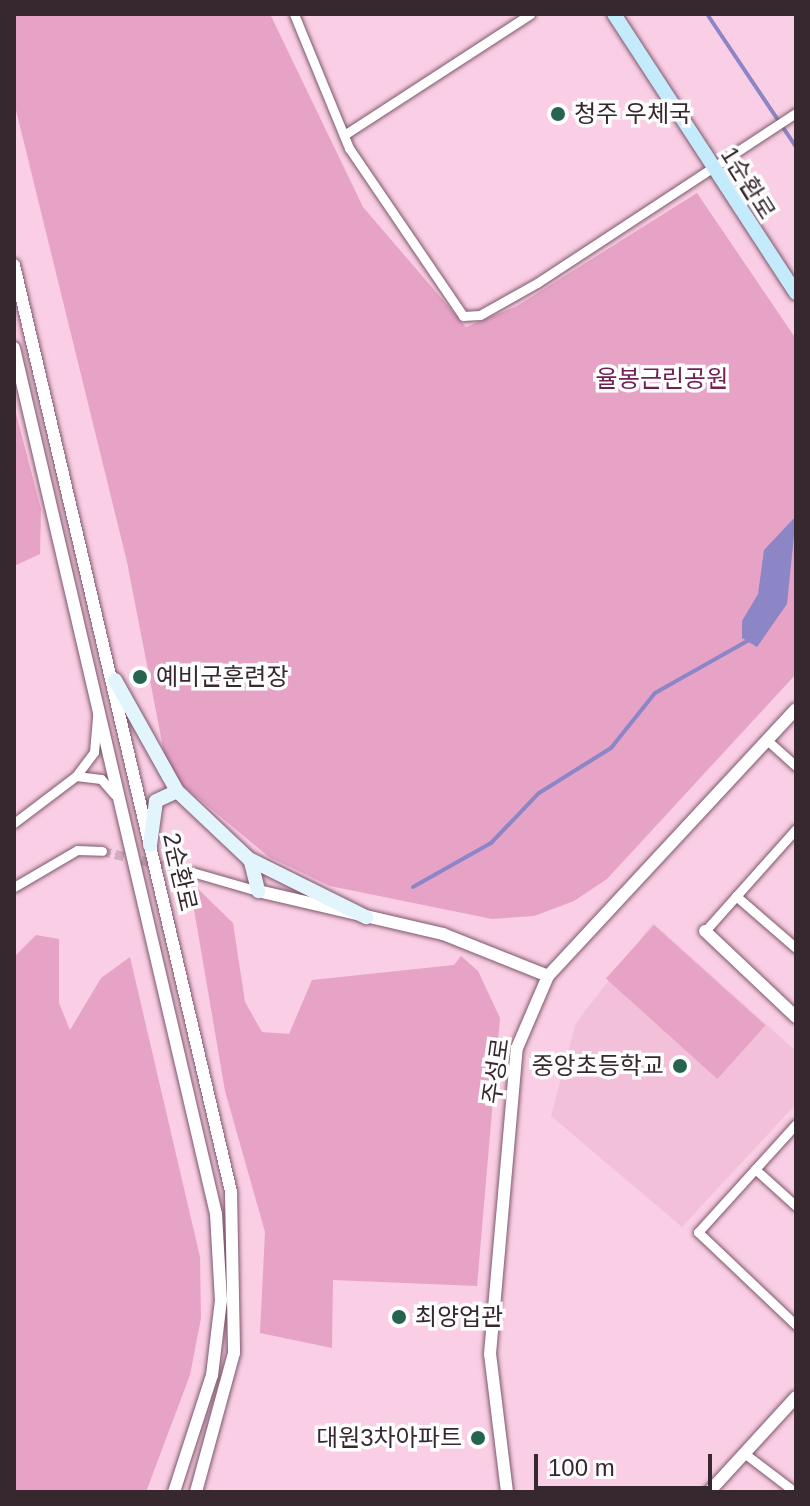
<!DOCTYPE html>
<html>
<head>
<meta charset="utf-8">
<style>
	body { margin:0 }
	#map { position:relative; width:810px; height:1506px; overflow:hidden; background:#facee4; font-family:Helvetica,"Noto Sans KR",sans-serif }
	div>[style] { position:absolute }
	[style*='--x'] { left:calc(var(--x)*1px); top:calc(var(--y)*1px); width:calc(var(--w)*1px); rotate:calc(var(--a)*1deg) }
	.built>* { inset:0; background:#f3c0d9 }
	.green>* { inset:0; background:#e7a3c6; transform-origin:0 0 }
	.water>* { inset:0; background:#8c86c7 }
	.stream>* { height:4px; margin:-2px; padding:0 2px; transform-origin:2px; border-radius:2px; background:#8c86c7 }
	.minor-tunnel>* { height:9px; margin-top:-4.5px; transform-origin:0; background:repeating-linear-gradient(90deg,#d3adc0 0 9px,transparent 0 13.5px) }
	.roads { filter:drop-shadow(0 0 2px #7d586b) drop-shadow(0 0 2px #7d586b) }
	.minor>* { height:9px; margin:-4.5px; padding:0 4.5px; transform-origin:4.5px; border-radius:4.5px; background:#fff }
	.tertiary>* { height:12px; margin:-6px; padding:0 6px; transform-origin:6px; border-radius:6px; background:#fff }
	.secondary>* { height:14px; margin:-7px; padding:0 7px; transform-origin:7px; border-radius:7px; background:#e2f5fd }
	.primary>* { height:14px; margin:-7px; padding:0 7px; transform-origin:7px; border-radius:7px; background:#c4ebfb }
	.dots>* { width:22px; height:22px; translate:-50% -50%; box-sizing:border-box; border:4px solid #fefefe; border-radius:50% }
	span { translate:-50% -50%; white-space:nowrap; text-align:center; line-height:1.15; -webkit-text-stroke:7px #fefefe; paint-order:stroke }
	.poi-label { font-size:24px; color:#37272f }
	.left { translate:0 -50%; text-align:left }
	.right { translate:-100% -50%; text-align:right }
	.street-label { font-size:24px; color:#37272f }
	.park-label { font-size:24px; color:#712051 }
	.frame { position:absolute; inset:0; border:16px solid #37272f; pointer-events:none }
	.scale { position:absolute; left:534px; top:1454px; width:178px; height:36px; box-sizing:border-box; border:4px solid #37272f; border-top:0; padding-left:10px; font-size:24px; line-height:28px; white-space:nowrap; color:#37272f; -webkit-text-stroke:6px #fefefe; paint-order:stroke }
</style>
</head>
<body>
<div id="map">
	<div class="built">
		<i style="clip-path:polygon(653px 923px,796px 1051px,796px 1104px,682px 1227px,551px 1116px,576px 1023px)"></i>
	</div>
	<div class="green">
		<i style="clip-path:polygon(14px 14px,270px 14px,363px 207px,466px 327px,517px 306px,697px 193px,796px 339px,796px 674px,607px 879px,574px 901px,534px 916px,492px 919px,330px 886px,269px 857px,168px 773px,127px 562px,14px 102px)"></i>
		<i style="clip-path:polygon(14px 406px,41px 509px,40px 554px,14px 566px)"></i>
		<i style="clip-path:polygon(189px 880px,233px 923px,245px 1002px,262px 1032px,289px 1034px,312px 980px,454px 965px,461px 956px,478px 971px,500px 1018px,477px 1286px,333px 1280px,332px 1348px,260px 1333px,265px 1232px,225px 1091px)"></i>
		<i style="left:654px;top:925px;width:150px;height:72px;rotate:42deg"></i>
		<i style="clip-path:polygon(36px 935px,59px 939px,59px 1003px,70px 1030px,101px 978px,130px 957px,200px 1257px,201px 1318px,190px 1375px,146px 1492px,14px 1492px,14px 957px)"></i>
	</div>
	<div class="water">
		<i style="clip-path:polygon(796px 516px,787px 604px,757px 647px,742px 638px,742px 621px,758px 594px,764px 550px)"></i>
	</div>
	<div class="stream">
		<i style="--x:707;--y:14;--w:160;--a:56.2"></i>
		<i style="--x:413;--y:887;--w:90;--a:-29.4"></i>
		<i style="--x:491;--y:843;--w:69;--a:-46.2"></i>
		<i style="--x:539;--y:793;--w:85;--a:-32"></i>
		<i style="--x:611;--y:748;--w:70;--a:-51.3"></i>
		<i style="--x:655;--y:693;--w:110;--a:-29.4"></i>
	</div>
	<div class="minor-tunnel">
		<i style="--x:102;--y:851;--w:92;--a:13.1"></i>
	</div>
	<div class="roads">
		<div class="minor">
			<i style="--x:294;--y:14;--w:145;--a:67.7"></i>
			<i style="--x:349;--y:148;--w:203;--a:55.8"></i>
			<i style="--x:463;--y:316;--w:17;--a:-3"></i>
			<i style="--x:480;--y:315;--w:65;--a:-29.3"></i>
			<i style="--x:537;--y:283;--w:310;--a:-33.3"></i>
			<i style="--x:344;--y:135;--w:222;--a:-33"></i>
			<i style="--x:768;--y:741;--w:38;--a:42"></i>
			<i style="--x:76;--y:776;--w:25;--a:7"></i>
			<i style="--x:101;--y:779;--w:21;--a:49"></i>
			<i style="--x:14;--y:823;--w:78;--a:-37.2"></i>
			<i style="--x:76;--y:776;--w:30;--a:-53"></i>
			<i style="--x:94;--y:752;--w:37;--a:-85"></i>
			<i style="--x:192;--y:872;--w:69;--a:16.1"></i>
			<i style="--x:14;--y:887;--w:73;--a:-30.4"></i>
			<i style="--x:77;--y:850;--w:25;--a:2"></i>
			<i style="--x:736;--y:896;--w:79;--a:40.9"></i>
			<i style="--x:705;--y:931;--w:137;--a:-48.3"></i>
			<i style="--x:796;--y:1124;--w:146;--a:132.2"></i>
			<i style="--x:698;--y:1232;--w:135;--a:43.5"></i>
			<i style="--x:755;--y:1169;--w:55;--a:42.1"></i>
			<i style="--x:744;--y:1453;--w:64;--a:37.4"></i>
		</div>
		<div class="tertiary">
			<i style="--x:14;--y:265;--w:952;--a:76.82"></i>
			<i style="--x:231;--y:1192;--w:161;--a:88.9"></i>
			<i style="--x:234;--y:1353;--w:144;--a:105.3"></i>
			<i style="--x:14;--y:348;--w:889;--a:76.87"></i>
			<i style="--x:216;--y:1214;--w:86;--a:86.7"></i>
			<i style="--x:221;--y:1300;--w:76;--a:96.8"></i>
			<i style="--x:212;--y:1375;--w:123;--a:108"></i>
			<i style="--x:258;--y:891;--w:190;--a:13.1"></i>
			<i style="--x:443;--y:934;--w:113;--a:21.8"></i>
			<i style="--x:705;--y:931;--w:125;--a:43.4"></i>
			<i style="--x:507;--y:1492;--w:139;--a:-97"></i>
			<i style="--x:490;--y:1354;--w:307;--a:-85"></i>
			<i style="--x:517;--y:1048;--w:78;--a:-66.7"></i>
			<i style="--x:548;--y:976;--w:364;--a:-47.1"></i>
			<i style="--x:709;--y:1492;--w:129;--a:-47.5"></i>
		</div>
		<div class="secondary">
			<i style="--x:115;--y:680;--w:127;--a:60.8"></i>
			<i style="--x:177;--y:791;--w:99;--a:43.4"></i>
			<i style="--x:249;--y:859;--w:131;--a:26.4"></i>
			<i style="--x:150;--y:845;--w:44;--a:-82.2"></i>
			<i style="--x:156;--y:801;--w:23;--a:-25"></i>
			<i style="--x:251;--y:862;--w:30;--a:76"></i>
		</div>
		<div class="primary">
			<i style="--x:614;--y:14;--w:333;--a:56.9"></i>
		</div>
	</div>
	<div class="dots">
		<i style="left:558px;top:114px;background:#27644f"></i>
		<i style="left:140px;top:677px;background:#27644f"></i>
		<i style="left:680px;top:1066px;background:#27644f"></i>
		<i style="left:399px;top:1317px;background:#27644f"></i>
		<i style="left:478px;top:1438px;background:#27644f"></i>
	</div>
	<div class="poi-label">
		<span class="left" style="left:574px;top:114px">청주 우체국</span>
		<span class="left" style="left:156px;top:677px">예비군훈련장</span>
		<span class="right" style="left:664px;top:1066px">중앙초등학교</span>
		<span class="left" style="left:415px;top:1317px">최양업관</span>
		<span class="right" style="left:462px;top:1438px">대원3차아파트</span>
	</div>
	<div class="street-label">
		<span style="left:748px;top:183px;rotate:58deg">1순환로</span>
		<span style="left:180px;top:872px;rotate:77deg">2순환로</span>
		<span style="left:496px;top:1071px;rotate:-82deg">주성로</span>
	</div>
	<div class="park-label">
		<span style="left:662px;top:379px">율봉근린공원</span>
	</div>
	<div class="frame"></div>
	<div class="scale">100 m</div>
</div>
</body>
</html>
